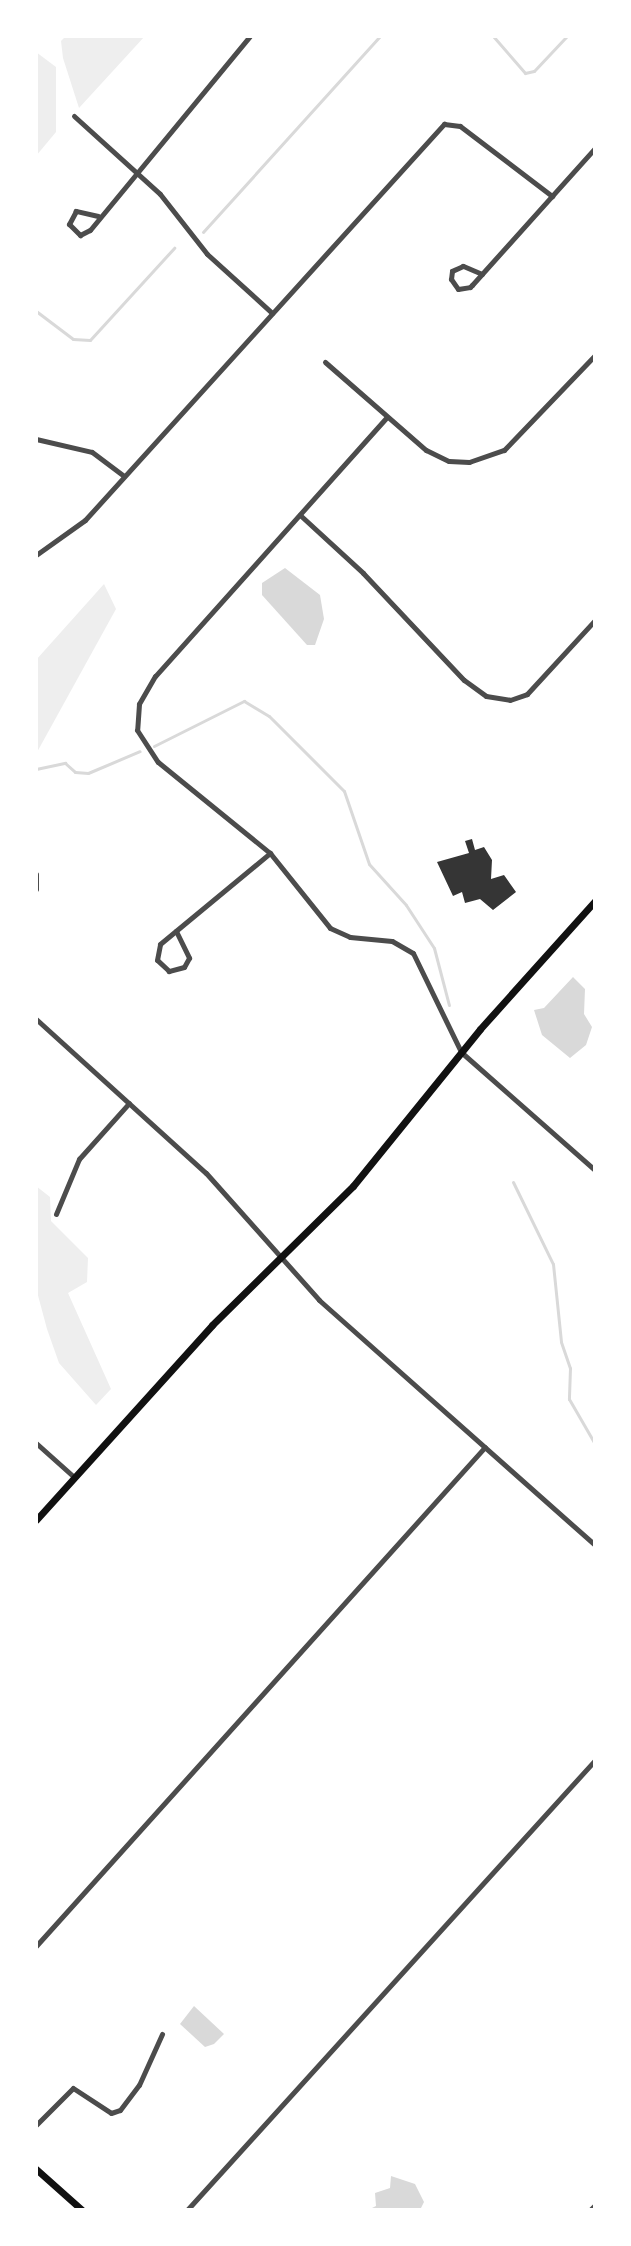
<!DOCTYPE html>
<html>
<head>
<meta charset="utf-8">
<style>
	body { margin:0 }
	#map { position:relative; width:631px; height:2246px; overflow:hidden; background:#fff; font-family:Ubuntu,sans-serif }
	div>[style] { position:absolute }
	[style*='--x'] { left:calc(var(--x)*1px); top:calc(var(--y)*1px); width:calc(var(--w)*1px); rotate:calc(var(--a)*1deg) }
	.green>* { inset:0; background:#eee }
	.water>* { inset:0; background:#d9d9d9 }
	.stream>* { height:3px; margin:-1.5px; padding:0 1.5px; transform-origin:1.5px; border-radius:1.5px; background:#d9d9d9 }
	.building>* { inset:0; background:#353535 }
	.minor>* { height:5px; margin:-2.5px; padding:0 2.5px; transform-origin:2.5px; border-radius:2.5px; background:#4c4c4c }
	.secondary>* { height:7px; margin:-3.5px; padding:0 3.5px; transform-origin:3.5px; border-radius:3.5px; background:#111 }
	span { translate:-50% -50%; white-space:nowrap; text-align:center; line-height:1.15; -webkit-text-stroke:6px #fff; paint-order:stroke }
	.frame { position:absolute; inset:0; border:38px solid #fff; pointer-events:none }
</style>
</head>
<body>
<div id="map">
	<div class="green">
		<i style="clip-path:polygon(66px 36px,145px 36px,79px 108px,63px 58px,61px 41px)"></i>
		<i style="clip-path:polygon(36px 52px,56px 67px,56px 132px,36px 156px)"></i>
		<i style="clip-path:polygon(104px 584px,116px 609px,36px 754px,36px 660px)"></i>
		<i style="clip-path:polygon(36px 1186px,50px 1197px,51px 1221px,88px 1258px,87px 1282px,68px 1293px,111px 1389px,96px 1405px,59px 1363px,47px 1329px,36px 1288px)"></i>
	</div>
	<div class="water">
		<i style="clip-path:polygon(285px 568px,320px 595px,324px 619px,315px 645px,307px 645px,262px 595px,262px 583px)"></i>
		<i style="clip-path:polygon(573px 977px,585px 989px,584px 1014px,592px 1027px,586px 1045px,570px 1058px,542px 1035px,534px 1010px,544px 1008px)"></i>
		<i style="clip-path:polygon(194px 2006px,224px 2034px,214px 2044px,205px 2047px,180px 2024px)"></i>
		<i style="clip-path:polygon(391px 2176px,415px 2184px,424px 2202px,420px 2210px,368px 2210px,376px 2206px,375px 2193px,390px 2188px)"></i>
	</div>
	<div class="stream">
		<i style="--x:493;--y:36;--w:49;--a:49.1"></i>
		<i style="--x:525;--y:73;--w:9;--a:-13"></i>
		<i style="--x:534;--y:71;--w:48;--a:-46.7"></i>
		<i style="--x:203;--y:232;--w:264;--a:-47.9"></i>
		<i style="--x:36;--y:311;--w:46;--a:37.1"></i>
		<i style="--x:73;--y:339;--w:17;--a:3"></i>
		<i style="--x:90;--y:340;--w:125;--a:-47.6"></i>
		<i style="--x:154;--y:746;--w:101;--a:-26.6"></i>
		<i style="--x:244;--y:701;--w:29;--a:31"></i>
		<i style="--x:269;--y:716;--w:106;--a:45"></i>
		<i style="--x:344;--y:791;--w:77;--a:71.1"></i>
		<i style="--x:369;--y:864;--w:55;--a:47.9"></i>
		<i style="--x:406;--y:905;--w:51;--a:56.9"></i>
		<i style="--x:434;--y:948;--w:59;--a:75.3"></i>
		<i style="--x:36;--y:769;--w:30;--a:-12"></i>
		<i style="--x:65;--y:763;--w:13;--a:42"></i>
		<i style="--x:75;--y:772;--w:13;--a:4"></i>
		<i style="--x:88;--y:773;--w:56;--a:-22.9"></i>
		<i style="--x:513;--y:1182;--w:91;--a:64"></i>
		<i style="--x:553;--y:1264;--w:78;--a:84.1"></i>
		<i style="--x:561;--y:1342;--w:28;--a:71"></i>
		<i style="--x:570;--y:1368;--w:31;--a:92"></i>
		<i style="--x:569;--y:1399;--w:52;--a:60"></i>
	</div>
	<div class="building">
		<i style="clip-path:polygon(472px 839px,475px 850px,484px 847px,492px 860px,491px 879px,504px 875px,516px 892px,493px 910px,480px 899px,465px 903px,462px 892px,453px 896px,437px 862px,469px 853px,465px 841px)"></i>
	</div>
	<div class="minor">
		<i style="--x:74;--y:116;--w:116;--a:42.2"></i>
		<i style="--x:160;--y:194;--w:76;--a:51.9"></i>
		<i style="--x:207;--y:254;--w:88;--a:42.2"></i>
		<i style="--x:98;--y:216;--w:23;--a:-167"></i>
		<i style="--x:76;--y:211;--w:15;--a:118"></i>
		<i style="--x:69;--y:224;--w:16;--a:45"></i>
		<i style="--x:80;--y:235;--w:11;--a:-27"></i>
		<i style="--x:90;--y:230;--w:251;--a:-50.5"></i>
		<i style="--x:482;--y:274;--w:21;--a:-157"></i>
		<i style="--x:463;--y:266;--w:12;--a:156"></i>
		<i style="--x:452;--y:271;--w:8;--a:97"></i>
		<i style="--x:451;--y:279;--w:12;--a:55"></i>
		<i style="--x:458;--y:289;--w:12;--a:-9"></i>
		<i style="--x:470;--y:287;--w:3;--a:-45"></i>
		<i style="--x:472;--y:285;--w:184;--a:-48.1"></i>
		<i style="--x:325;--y:362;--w:134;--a:41.1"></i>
		<i style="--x:426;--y:450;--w:25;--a:26"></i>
		<i style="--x:449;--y:461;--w:20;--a:3"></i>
		<i style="--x:469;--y:462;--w:37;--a:-19"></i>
		<i style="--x:504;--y:450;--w:132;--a:-46.2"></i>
		<i style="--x:386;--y:418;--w:346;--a:131.8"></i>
		<i style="--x:155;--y:676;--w:32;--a:120"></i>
		<i style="--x:139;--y:704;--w:26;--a:94"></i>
		<i style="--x:137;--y:730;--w:38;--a:57"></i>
		<i style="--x:158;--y:762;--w:144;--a:39.1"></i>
		<i style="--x:270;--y:853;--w:96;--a:51.3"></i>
		<i style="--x:330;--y:928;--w:22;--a:24"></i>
		<i style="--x:350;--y:937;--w:42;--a:5.4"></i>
		<i style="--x:392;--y:941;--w:24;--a:30"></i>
		<i style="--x:413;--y:953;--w:110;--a:64.1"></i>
		<i style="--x:461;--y:1052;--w:179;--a:41.4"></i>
		<i style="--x:36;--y:439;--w:57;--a:13.1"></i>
		<i style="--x:92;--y:452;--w:40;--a:37"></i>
		<i style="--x:300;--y:515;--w:86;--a:42.6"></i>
		<i style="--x:363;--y:573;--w:147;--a:46.7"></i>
		<i style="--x:464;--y:680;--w:27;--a:36"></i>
		<i style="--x:486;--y:696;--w:24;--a:9"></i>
		<i style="--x:510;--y:700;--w:18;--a:-19"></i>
		<i style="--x:527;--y:694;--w:100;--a:-47.4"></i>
		<i style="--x:36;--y:555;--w:60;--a:-35.5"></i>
		<i style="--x:85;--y:520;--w:535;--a:-47.81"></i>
		<i style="--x:444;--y:124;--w:16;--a:7"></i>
		<i style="--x:460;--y:126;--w:116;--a:37.3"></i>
		<i style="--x:36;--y:874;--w:15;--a:90"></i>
		<i style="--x:176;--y:931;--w:30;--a:64"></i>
		<i style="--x:189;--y:958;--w:10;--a:119"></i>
		<i style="--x:184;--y:967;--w:16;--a:165"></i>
		<i style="--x:169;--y:971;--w:16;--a:-137"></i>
		<i style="--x:157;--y:960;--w:16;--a:-79"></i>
		<i style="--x:160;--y:944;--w:143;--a:-39.6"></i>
		<i style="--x:36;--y:1019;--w:229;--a:42.2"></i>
		<i style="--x:206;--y:1173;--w:170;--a:48.3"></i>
		<i style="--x:319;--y:1300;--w:369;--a:41.6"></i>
		<i style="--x:56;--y:1214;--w:60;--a:-67.3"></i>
		<i style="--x:79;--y:1159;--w:75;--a:-48.2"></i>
		<i style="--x:36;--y:1443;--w:51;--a:41.8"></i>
		<i style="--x:36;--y:1946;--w:671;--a:-48.02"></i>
		<i style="--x:36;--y:2125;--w:52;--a:-45"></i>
		<i style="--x:73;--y:2088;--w:45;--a:33.3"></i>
		<i style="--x:111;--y:2113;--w:9;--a:-18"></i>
		<i style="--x:120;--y:2110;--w:31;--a:-53"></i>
		<i style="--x:139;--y:2085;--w:56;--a:-65.7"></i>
		<i style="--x:187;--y:2210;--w:607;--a:-47.8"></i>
		<i style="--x:590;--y:2210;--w:7;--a:-45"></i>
	</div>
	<div class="secondary">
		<i style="--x:36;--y:1520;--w:263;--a:-47.9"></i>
		<i style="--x:212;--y:1325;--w:198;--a:-44.6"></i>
		<i style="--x:353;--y:1186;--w:202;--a:-51"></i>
		<i style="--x:480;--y:1029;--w:172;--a:-48.1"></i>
		<i style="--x:36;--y:2169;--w:62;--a:41.7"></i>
	</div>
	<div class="frame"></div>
</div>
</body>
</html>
